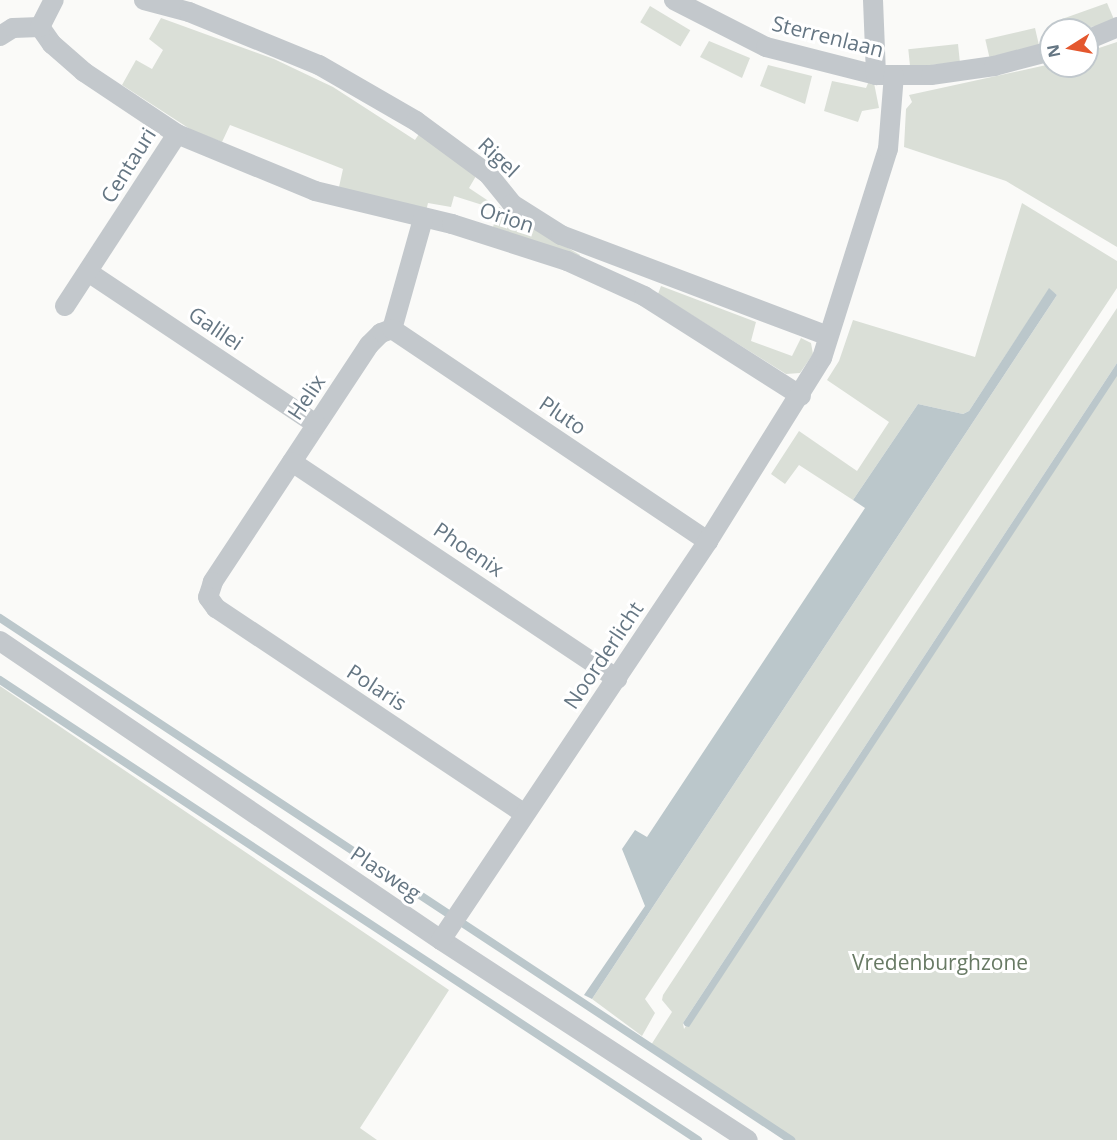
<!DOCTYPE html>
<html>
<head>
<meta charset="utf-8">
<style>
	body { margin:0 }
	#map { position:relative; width:1117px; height:1140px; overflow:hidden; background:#fafaf8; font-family:"Open Sans",sans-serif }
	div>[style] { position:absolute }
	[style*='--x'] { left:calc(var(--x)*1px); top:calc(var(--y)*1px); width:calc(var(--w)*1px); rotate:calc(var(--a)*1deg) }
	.green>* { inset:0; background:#dadfd7; transform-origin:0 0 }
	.water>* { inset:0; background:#bbc7cb }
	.stream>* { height:8px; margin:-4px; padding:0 4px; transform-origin:4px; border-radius:4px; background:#bbc7cb }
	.street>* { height:20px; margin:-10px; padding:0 10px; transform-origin:10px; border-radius:10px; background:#c3c8cc }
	span { translate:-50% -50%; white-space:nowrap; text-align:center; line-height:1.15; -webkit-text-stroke:6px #fff; paint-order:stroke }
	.street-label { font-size:21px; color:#657683 }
	.park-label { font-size:21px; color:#687a64 }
	.north { position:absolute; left:1039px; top:18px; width:60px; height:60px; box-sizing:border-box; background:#fff; border:2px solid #c1c8cd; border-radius:50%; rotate:259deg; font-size:16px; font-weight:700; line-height:24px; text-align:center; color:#657683 }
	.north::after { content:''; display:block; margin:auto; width:21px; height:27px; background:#e4572e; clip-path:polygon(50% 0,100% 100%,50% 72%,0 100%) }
</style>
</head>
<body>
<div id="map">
	<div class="green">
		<i style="clip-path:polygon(1107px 3px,1116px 24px,1065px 30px,1062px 19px)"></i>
		<i style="left:650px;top:6px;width:47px;height:19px;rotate:31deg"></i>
		<i style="clip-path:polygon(161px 18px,274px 59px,333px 87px,415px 140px,419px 134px,476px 176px,469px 188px,493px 204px,492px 208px,454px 196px,451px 207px,428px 203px,426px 211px,339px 187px,343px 169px,230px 125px,222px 142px,193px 131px,122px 85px,136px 60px,152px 69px,163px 50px,149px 39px)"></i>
		<i style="left:1035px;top:28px;width:18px;height:51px;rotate:77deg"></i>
		<i style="clip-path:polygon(709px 41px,750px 58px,742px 78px,700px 57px)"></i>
		<i style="clip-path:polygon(1117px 42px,1117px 247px,1006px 181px,904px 147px,906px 109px,912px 102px,909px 95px,1051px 64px,1087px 66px,1087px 52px)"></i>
		<i style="left:958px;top:44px;width:18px;height:50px;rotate:84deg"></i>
		<i style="clip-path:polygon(768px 65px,812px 76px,805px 104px,760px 86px)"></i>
		<i style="clip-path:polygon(832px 81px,866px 88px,869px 81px,874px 83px,879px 108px,862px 111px,858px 122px,824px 111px)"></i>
		<i style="clip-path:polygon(1022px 203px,1117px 261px,1117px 288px,645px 999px,655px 1013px,642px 1036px,592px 999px,1057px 295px,1049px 289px,969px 411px,963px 414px,918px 404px,853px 500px,799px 465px,785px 484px,771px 474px,799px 431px,857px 471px,889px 422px,827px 380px,839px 361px,853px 320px,975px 357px)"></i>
		<i style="clip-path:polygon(499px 207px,580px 255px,579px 257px,493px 227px)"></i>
		<i style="clip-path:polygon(661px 286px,756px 322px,751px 341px,792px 356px,801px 338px,811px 343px,813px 354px,800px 373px,786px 374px,658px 294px)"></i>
		<i style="clip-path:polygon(1117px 308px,1117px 363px,683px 1023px,684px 1029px,1117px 372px,1117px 1140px,788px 1140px,665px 1058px,667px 1055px,651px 1045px,672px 1012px,662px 1000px,663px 995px)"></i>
		<i style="clip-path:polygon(0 686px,449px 990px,360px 1128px,377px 1140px,0 1140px)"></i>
	</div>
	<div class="water">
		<i style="clip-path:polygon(1049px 288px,1057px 295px,592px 999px,584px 995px,645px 906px,622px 849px,635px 830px,647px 837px,865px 508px,853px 500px,918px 404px,963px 414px,969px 411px)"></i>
		<i style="clip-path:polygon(1117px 363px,1117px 376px,689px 1027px,685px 1026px,683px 1023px)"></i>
	</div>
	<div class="stream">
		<i style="--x:0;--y:618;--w:948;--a:33.42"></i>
		<i style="--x:0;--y:680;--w:836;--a:33.39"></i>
	</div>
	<div class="street">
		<i style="--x:144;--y:0;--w:47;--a:14.9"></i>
		<i style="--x:189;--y:12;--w:140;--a:22.2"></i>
		<i style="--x:319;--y:65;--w:112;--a:30"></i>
		<i style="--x:416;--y:121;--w:89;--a:36.4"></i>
		<i style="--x:488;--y:174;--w:38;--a:51"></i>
		<i style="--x:512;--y:204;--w:58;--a:32.3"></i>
		<i style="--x:561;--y:235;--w:285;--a:20.7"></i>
		<i style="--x:674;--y:0;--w:103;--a:27.1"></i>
		<i style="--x:766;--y:47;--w:114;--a:14.3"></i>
		<i style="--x:876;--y:75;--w:55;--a:0"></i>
		<i style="--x:931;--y:75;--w:64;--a:-8.1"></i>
		<i style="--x:994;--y:66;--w:59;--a:-14.7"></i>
		<i style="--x:873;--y:0;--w:75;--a:87.7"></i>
		<i style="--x:40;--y:27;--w:21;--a:55"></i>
		<i style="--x:52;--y:44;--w:43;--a:41.2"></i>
		<i style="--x:84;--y:72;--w:112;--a:33.7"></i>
		<i style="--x:177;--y:134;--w:149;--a:22.4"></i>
		<i style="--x:315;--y:191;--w:141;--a:13.5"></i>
		<i style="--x:452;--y:224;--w:121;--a:17.8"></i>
		<i style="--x:567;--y:261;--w:85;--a:24.4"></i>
		<i style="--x:644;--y:296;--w:186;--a:32.5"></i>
		<i style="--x:0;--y:36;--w:15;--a:-32"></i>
		<i style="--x:13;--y:28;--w:27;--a:-2"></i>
		<i style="--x:40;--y:27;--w:30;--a:-63"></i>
		<i style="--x:1087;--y:40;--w:33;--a:-23"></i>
		<i style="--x:423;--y:219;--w:114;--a:105.7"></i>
		<i style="--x:392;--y:329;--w:12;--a:160"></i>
		<i style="--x:381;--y:333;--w:17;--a:135"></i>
		<i style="--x:369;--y:345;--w:284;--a:123.4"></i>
		<i style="--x:213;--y:582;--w:16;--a:108"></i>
		<i style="--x:208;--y:597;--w:14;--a:54"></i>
		<i style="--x:216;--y:608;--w:369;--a:33.7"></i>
		<i style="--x:88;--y:272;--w:274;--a:33.7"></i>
		<i style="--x:65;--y:306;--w:205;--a:-56.9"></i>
		<i style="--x:392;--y:329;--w:381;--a:33.9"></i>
		<i style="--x:292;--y:462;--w:391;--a:33.7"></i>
		<i style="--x:0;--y:641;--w:533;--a:34.14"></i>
		<i style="--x:441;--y:940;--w:366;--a:33.1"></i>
		<i style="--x:441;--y:940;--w:480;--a:-56.2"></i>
		<i style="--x:708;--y:541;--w:216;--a:-58.1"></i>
		<i style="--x:822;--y:358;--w:219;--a:-72.5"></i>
		<i style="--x:888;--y:149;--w:74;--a:-85.4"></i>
	</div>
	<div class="street-label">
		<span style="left:828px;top:36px;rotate:14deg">Sterrenlaan</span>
		<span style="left:499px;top:157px;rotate:43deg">Rigel</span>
		<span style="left:128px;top:165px;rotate:-58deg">Centauri</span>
		<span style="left:507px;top:217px;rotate:18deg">Orion</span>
		<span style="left:216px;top:328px;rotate:34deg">Galilei</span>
		<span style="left:306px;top:397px;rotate:-56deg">Helix</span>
		<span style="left:563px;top:415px;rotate:34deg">Pluto</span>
		<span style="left:469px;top:549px;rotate:34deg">Phoenix</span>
		<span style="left:603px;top:655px;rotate:-56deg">Noorderlicht</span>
		<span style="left:377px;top:687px;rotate:33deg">Polaris</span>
		<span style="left:386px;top:873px;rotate:34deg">Plasweg</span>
	</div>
	<div class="park-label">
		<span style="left:940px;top:962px">Vredenburghzone</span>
	</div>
	<div class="north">N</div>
</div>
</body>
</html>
